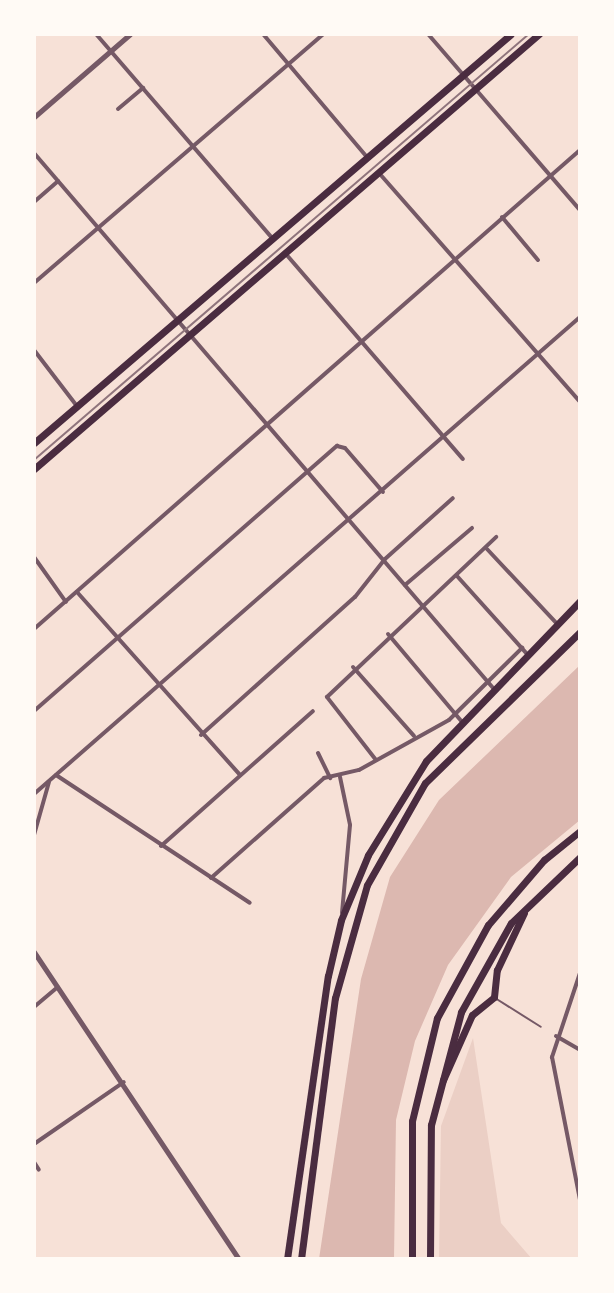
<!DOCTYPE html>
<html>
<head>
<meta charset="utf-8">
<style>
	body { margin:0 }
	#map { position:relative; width:614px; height:1293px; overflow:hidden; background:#f7e1d7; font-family:"Archivo Narrow",sans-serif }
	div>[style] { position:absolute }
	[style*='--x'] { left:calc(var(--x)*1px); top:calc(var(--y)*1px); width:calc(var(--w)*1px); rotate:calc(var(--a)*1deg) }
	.green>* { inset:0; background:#ebcfc5 }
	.water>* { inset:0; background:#dcb8b0 }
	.service>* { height:2px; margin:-1px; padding:0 1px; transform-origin:1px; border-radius:1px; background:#755966 }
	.minor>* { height:4px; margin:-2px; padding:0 2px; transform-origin:2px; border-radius:2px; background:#755966 }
	.tertiary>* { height:5px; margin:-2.5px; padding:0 2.5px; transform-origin:2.5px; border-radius:2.5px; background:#755966 }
	.primary>* { height:7px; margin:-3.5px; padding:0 3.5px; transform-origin:3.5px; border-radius:3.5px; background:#4a2c40 }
	.trunk>* { height:7px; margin:-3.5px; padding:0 3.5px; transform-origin:3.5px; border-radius:3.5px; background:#4a2c40 }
	.rail>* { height:2px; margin:-1px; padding:0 1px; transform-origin:1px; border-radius:1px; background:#8f747c }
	span { translate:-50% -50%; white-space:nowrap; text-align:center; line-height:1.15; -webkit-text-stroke:8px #fffaf5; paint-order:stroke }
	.frame { position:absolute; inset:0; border:36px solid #fffaf5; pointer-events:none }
</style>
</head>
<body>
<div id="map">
	<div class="green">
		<i style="clip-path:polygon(473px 1038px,501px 1223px,532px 1259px,439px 1259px,441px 1126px)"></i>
	</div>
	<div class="water">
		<i style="clip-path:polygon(580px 665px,580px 820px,511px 877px,448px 965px,415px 1041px,396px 1120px,394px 1259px,319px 1259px,361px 979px,390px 877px,439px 800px)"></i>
	</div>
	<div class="service">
		<i style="--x:495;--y:998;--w:54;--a:32.2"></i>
	</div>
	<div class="minor">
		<i style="--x:96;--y:34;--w:269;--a:49.2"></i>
		<i style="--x:263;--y:34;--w:160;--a:49.8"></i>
		<i style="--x:428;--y:34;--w:233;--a:49.2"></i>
		<i style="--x:118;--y:109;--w:33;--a:-40"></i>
		<i style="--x:34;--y:153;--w:705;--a:49.37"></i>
		<i style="--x:379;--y:173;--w:305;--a:48.7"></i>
		<i style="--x:34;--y:202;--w:32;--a:-41"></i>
		<i style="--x:502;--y:217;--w:56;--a:50.1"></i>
		<i style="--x:285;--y:253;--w:272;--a:49.2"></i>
		<i style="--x:34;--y:283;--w:381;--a:-40.7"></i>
		<i style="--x:34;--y:350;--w:69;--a:52.6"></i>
		<i style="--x:487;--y:549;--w:104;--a:46.9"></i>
		<i style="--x:34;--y:557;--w:55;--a:54.6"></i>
		<i style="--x:457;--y:576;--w:106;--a:48.1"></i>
		<i style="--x:405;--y:585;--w:88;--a:-40.4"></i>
		<i style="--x:77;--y:592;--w:245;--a:48.3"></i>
		<i style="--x:34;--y:629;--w:726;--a:-41.26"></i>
		<i style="--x:388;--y:634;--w:115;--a:49.9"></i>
		<i style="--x:353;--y:667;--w:92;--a:48.5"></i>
		<i style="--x:34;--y:711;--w:403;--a:-41.2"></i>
		<i style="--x:337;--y:446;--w:8;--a:14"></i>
		<i style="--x:345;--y:448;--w:58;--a:49.2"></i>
		<i style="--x:201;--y:735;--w:207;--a:-41.9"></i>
		<i style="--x:355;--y:597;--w:48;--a:-51.7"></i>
		<i style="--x:385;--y:559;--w:91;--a:-41.9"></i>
		<i style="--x:318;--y:753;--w:28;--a:64"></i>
		<i style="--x:376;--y:760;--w:80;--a:-127.9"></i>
		<i style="--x:327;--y:697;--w:233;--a:-43.4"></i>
		<i style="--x:56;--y:775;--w:232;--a:33.4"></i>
		<i style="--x:340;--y:777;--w:49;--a:78.2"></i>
		<i style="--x:350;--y:825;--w:88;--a:95.2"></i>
		<i style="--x:34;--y:794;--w:725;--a:-41.14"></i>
		<i style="--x:34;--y:835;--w:55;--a:-74.2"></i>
		<i style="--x:161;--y:846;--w:203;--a:-41.6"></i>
		<i style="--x:211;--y:878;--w:151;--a:-41.5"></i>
		<i style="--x:324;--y:778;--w:36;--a:-13"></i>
		<i style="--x:359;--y:770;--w:103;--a:-29.1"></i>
		<i style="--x:449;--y:720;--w:103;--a:-44.6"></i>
		<i style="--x:580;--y:973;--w:89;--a:108.4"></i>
		<i style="--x:552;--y:1057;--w:146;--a:78.9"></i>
		<i style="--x:34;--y:1007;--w:31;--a:-40"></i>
		<i style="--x:556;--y:1036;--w:28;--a:30"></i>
		<i style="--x:34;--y:1144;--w:109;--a:-34.6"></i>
		<i style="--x:34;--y:1162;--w:9;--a:58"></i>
	</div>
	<div class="tertiary">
		<i style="--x:34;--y:117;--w:127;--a:-40.8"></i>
		<i style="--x:34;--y:952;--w:369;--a:56.3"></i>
	</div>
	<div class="primary">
		<i style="--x:34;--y:443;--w:628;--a:-40.61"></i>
		<i style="--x:34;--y:469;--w:667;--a:-40.74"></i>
	</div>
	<div class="trunk">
		<i style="--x:443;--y:1080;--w:71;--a:-66"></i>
		<i style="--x:472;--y:1015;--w:28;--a:-39"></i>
		<i style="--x:494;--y:997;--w:27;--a:-84"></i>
		<i style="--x:497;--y:970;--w:63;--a:-64.7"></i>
		<i style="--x:287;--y:1259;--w:286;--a:-81.8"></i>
		<i style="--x:328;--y:976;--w:57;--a:-76.9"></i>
		<i style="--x:341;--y:920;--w:70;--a:-67.4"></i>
		<i style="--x:368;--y:855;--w:110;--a:-58.3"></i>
		<i style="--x:426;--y:761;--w:222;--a:-46.1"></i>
		<i style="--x:301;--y:1259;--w:263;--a:-82.6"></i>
		<i style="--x:335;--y:998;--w:117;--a:-74.2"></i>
		<i style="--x:367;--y:885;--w:117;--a:-60.4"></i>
		<i style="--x:425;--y:783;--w:216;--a:-44.3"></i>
		<i style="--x:412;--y:1259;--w:138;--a:-90"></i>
		<i style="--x:412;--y:1121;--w:106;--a:-76.4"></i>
		<i style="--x:437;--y:1018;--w:106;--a:-61.3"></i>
		<i style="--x:488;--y:925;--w:86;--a:-49.3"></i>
		<i style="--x:544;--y:860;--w:46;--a:-38.9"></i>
		<i style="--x:430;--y:1259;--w:134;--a:-89.6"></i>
		<i style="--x:431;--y:1125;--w:117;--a:-75.1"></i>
		<i style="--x:461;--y:1012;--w:102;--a:-60.7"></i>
		<i style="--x:511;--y:923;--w:95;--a:-43.7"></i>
	</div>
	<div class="rail">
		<i style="--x:34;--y:460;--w:653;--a:-40.72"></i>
	</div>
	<div class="frame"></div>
</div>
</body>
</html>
